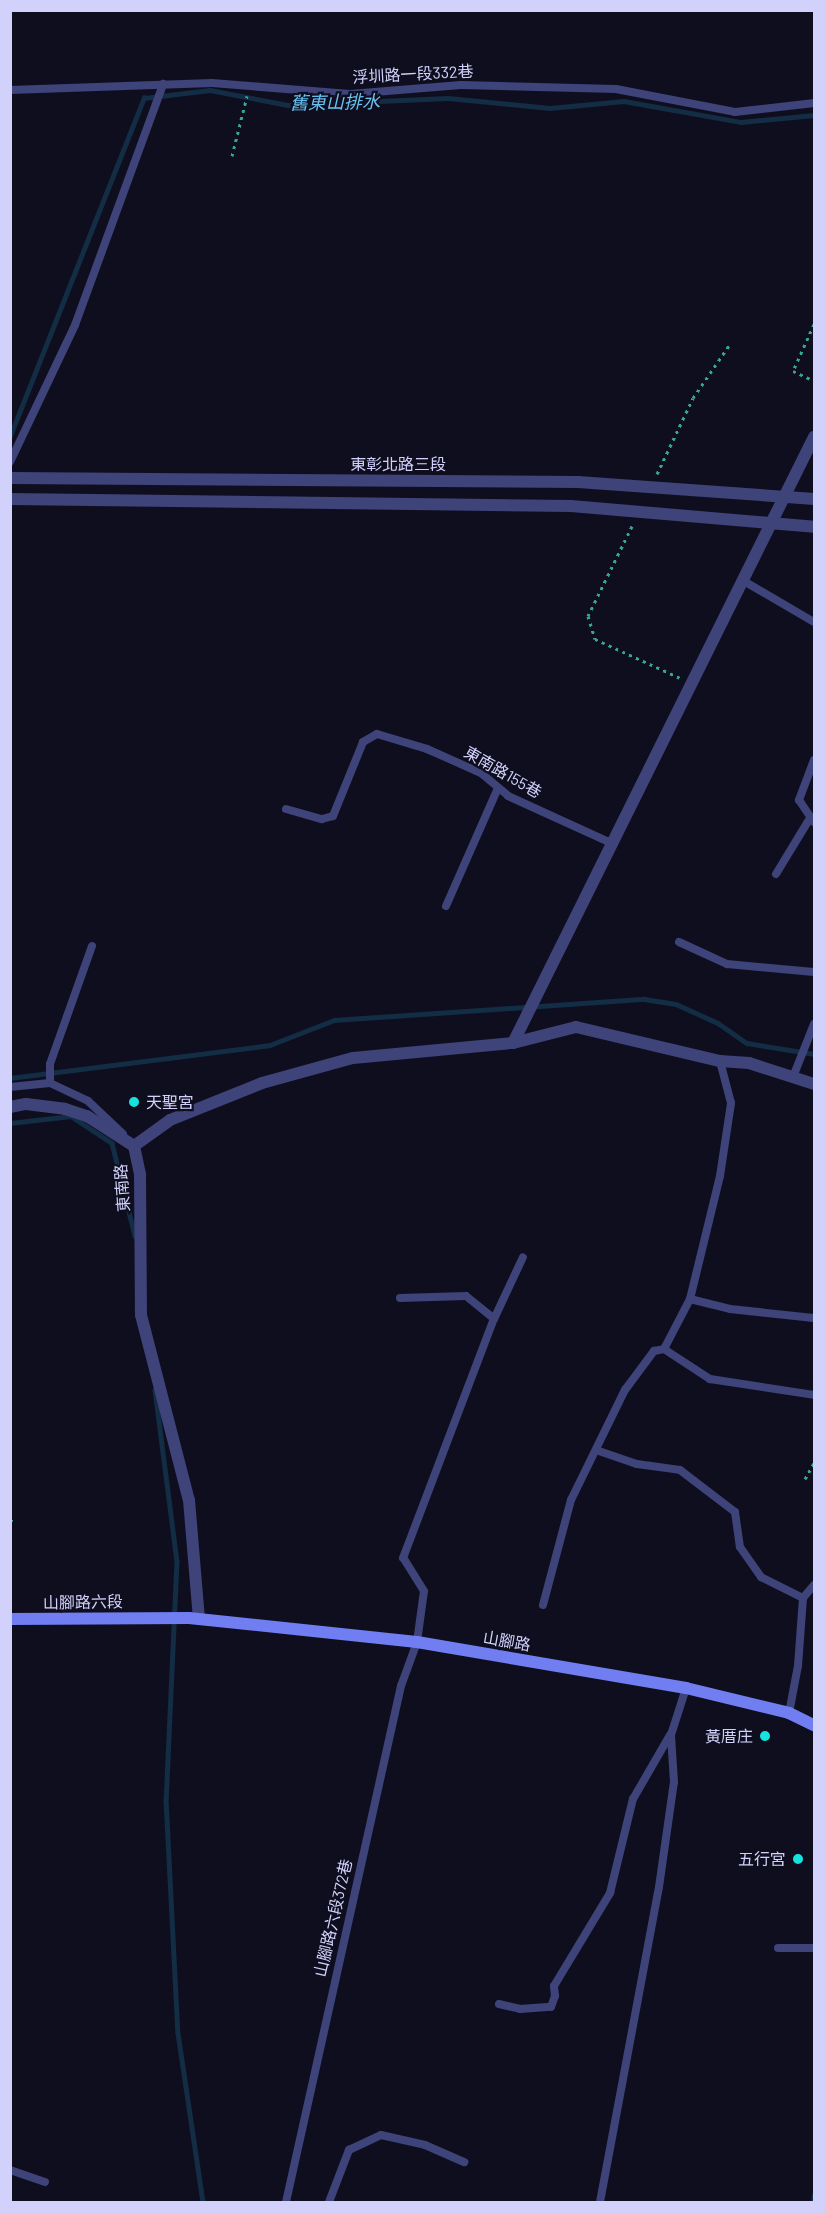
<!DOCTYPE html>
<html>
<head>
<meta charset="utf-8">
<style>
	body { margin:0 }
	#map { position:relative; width:825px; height:2213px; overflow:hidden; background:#0f0e1f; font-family:Barlow,"Noto Sans TC",sans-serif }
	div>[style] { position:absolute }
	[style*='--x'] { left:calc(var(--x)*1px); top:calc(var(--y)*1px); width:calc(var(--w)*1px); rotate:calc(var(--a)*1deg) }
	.stream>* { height:4.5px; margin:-2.25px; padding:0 2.25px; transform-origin:2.25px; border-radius:2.25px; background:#122d44 }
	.path>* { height:3px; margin-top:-1.5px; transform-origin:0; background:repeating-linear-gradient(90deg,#38a792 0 3px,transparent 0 7.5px) }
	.service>* { height:8px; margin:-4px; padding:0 4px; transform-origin:4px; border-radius:4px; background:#3e437a }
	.minor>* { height:12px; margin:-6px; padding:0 6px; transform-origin:6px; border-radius:6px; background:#3e437a }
	.tertiary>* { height:12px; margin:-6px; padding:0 6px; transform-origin:6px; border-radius:6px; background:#3e437a }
	.secondary>* { height:12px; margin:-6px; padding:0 6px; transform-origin:6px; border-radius:6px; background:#707ef2 }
	.dots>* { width:16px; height:16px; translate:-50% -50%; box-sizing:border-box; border:3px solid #0f0e1f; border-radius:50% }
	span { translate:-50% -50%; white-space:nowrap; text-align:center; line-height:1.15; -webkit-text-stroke:4.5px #0f0e1f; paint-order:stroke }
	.street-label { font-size:16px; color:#d1d1fb }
	.poi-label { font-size:16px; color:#d1d1fb }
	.left { translate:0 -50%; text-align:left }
	.right { translate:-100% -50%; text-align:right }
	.water-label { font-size:18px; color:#68c3f1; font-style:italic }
	.frame { position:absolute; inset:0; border:12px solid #d1d1fb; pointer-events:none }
</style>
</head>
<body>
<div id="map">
	<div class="stream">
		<i style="--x:10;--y:436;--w:364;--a:-68.4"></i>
		<i style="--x:144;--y:98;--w:66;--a:-6.9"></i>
		<i style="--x:210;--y:90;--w:79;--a:10.9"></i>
		<i style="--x:288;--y:105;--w:160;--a:-2.5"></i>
		<i style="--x:448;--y:98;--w:102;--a:5.6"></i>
		<i style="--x:550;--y:108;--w:74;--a:-5.4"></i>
		<i style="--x:624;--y:101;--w:119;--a:10.2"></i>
		<i style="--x:741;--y:122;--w:73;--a:-5.5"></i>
		<i style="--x:10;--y:1078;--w:262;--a:-7.2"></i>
		<i style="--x:270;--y:1045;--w:69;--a:-21.3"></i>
		<i style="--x:334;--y:1020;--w:311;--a:-3.9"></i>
		<i style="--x:644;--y:999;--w:32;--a:9"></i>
		<i style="--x:676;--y:1004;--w:46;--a:24.3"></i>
		<i style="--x:718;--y:1023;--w:35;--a:35"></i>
		<i style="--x:747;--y:1043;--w:68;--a:9.3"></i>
		<i style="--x:10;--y:1123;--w:61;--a:-6.5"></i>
		<i style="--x:71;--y:1116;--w:49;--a:33.4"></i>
		<i style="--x:112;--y:1143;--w:96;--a:76.1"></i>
		<i style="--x:155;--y:1390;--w:172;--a:82.7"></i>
		<i style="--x:177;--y:1561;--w:238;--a:92.6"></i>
		<i style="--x:166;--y:1799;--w:234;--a:87.1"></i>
		<i style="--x:178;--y:2033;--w:171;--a:81.6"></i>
		<i style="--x:813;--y:2202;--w:7;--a:-82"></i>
	</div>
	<div class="path">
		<i style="--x:232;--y:156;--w:62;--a:-76"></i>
		<i style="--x:814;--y:324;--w:51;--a:114.1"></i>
		<i style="--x:793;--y:371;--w:23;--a:25"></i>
		<i style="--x:657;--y:474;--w:84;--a:-64.7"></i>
		<i style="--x:693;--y:398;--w:65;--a:-55.6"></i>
		<i style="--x:632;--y:526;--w:100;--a:116.1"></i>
		<i style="--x:588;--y:616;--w:24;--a:73"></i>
		<i style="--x:595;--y:639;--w:94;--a:24.6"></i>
		<i style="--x:805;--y:1479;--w:18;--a:-61"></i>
		<i style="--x:10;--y:1521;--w:6;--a:-31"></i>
	</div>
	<div class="service">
		<i style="--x:10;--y:90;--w:202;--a:-2"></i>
		<i style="--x:212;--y:83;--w:138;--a:4.6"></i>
		<i style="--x:350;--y:94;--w:111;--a:-4.6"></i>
		<i style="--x:461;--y:85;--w:155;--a:1.5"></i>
		<i style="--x:616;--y:89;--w:121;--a:10.9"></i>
		<i style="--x:735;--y:112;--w:80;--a:-6.5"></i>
		<i style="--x:10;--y:462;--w:152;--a:-64.6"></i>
		<i style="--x:75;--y:325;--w:257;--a:-69.9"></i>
		<i style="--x:742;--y:580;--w:83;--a:30.3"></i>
		<i style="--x:814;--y:760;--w:43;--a:110.6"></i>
		<i style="--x:799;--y:800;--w:27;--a:56"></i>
		<i style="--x:286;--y:809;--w:37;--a:16"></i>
		<i style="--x:322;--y:819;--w:11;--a:-15"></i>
		<i style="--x:333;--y:816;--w:80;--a:-67.9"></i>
		<i style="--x:363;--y:742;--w:16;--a:-30"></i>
		<i style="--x:377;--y:734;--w:52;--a:16.7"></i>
		<i style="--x:427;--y:749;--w:59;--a:24"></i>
		<i style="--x:481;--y:773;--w:35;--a:40"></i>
		<i style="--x:508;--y:796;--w:113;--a:24.5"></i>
		<i style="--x:776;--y:874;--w:66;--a:-58.7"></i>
		<i style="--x:446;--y:906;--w:129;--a:-66.2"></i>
		<i style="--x:679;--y:942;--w:53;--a:24.6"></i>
		<i style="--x:727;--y:964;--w:87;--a:5.3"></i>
		<i style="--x:92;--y:946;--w:125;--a:109.6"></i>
		<i style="--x:50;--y:1064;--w:19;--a:90"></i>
		<i style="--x:50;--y:1083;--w:42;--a:25.3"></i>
		<i style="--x:88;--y:1101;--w:48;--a:43.3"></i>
		<i style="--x:793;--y:1077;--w:57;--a:-68.4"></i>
		<i style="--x:10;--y:1087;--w:40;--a:-5.7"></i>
		<i style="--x:400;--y:1298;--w:66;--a:-1.7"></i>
		<i style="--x:466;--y:1296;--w:36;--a:39"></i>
		<i style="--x:690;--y:1299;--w:41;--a:14"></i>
		<i style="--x:730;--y:1309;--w:84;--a:6.1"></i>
		<i style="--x:664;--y:1349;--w:55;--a:33.1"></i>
		<i style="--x:710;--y:1379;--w:105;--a:8.7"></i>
		<i style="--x:596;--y:1450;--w:43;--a:18.9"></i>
		<i style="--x:637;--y:1464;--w:43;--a:7.9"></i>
		<i style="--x:680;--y:1470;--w:69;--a:37.4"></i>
		<i style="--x:735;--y:1512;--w:35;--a:82"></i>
		<i style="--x:740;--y:1547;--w:37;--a:55"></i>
		<i style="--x:761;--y:1577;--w:47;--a:26.6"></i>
		<i style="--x:543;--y:1605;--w:109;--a:-75.1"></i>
		<i style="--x:571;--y:1500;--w:123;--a:-63.9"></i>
		<i style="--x:625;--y:1390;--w:49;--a:-53.4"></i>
		<i style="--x:654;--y:1351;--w:10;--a:-11"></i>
		<i style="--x:664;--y:1349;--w:56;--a:-62.5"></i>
		<i style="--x:690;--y:1299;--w:127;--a:-76.3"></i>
		<i style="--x:720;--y:1176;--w:74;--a:-81.4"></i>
		<i style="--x:731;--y:1103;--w:43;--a:-104.7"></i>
		<i style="--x:789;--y:1713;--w:48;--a:-79.2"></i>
		<i style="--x:798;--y:1666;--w:68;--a:-85.8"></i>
		<i style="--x:803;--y:1598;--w:17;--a:-50"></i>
		<i style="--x:778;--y:1948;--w:36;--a:0"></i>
		<i style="--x:499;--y:2004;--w:22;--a:13"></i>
		<i style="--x:520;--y:2009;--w:31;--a:-4"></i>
		<i style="--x:551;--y:2007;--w:12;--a:-70"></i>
		<i style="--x:555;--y:1996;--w:10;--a:-96"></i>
		<i style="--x:554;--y:1986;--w:109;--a:-58.9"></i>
		<i style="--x:610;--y:1893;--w:97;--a:-76.3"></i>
		<i style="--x:633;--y:1799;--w:74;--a:-60"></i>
		<i style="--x:10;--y:2170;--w:37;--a:19"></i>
		<i style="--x:286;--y:2202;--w:529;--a:-77.44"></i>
		<i style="--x:401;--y:1686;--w:47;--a:-70"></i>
		<i style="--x:417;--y:1642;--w:51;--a:-82.2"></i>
		<i style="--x:424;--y:1591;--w:39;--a:-122"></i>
		<i style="--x:403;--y:1558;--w:256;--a:-69.2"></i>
		<i style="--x:494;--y:1319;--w:68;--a:-64.9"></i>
		<i style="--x:329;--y:2202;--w:56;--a:-69"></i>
		<i style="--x:349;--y:2150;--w:35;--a:-25"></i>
		<i style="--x:381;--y:2135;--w:45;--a:12.8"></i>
		<i style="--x:425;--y:2145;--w:43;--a:23.6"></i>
		<i style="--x:600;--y:2202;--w:320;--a:-79.4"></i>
		<i style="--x:659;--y:1887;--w:106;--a:-81.9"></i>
		<i style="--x:674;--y:1782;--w:47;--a:-93.7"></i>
		<i style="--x:671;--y:1735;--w:49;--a:-72.3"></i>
	</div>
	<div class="minor">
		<i style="--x:513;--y:1043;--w:677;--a:-63.59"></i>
		<i style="--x:10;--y:1107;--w:16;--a:-11"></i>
		<i style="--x:26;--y:1104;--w:39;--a:7"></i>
		<i style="--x:65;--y:1109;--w:23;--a:18"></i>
		<i style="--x:87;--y:1116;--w:56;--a:32.6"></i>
		<i style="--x:134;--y:1146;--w:44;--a:-35.8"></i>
		<i style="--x:170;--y:1120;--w:99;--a:-21.9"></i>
		<i style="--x:262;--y:1083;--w:94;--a:-15.4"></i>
		<i style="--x:353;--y:1058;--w:161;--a:-5.4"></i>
		<i style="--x:513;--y:1043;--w:65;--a:-14.3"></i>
		<i style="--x:576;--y:1027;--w:148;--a:13.3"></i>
		<i style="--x:720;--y:1061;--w:29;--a:4"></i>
		<i style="--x:749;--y:1063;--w:68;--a:17.9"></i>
		<i style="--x:134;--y:1146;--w:30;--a:78"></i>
		<i style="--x:140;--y:1175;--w:140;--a:89.6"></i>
		<i style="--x:141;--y:1315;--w:191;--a:75.5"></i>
		<i style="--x:189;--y:1500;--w:119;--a:85.2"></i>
	</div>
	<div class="tertiary">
		<i style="--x:10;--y:478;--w:568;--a:0.4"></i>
		<i style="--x:578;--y:482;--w:237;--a:4.1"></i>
		<i style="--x:10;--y:499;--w:561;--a:0.71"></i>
		<i style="--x:571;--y:506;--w:244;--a:4.9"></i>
	</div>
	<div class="secondary">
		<i style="--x:10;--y:1619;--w:179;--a:-0.3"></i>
		<i style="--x:189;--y:1618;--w:229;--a:6"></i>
		<i style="--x:417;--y:1642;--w:273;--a:9.7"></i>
		<i style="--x:686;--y:1688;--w:106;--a:13.6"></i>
		<i style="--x:789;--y:1713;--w:28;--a:26"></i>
	</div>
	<div class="dots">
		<i style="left:134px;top:1102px;background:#15e3dd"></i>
		<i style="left:765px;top:1736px;background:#15e3dd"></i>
		<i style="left:798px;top:1859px;background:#15e3dd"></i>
	</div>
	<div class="street-label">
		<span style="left:413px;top:74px;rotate:-3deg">浮圳路一段332巷</span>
		<span style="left:398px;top:464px">東彰北路三段</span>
		<span style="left:503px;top:772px;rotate:30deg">東南路155巷</span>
		<span style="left:122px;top:1188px;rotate:-94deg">東南路</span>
		<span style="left:83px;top:1602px;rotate:-1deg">山腳路六段</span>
		<span style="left:507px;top:1641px;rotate:10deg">山腳路</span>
		<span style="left:333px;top:1918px;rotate:-77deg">山腳路六段372巷</span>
	</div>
	<div class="poi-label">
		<span class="left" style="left:146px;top:1102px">天聖宮</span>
		<span class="right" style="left:753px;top:1736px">黃厝庄</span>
		<span class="right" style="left:786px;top:1859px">五行宮</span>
	</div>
	<div class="water-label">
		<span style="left:335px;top:102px;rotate:-1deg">舊東山排水</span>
	</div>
	<div class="frame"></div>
</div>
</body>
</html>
